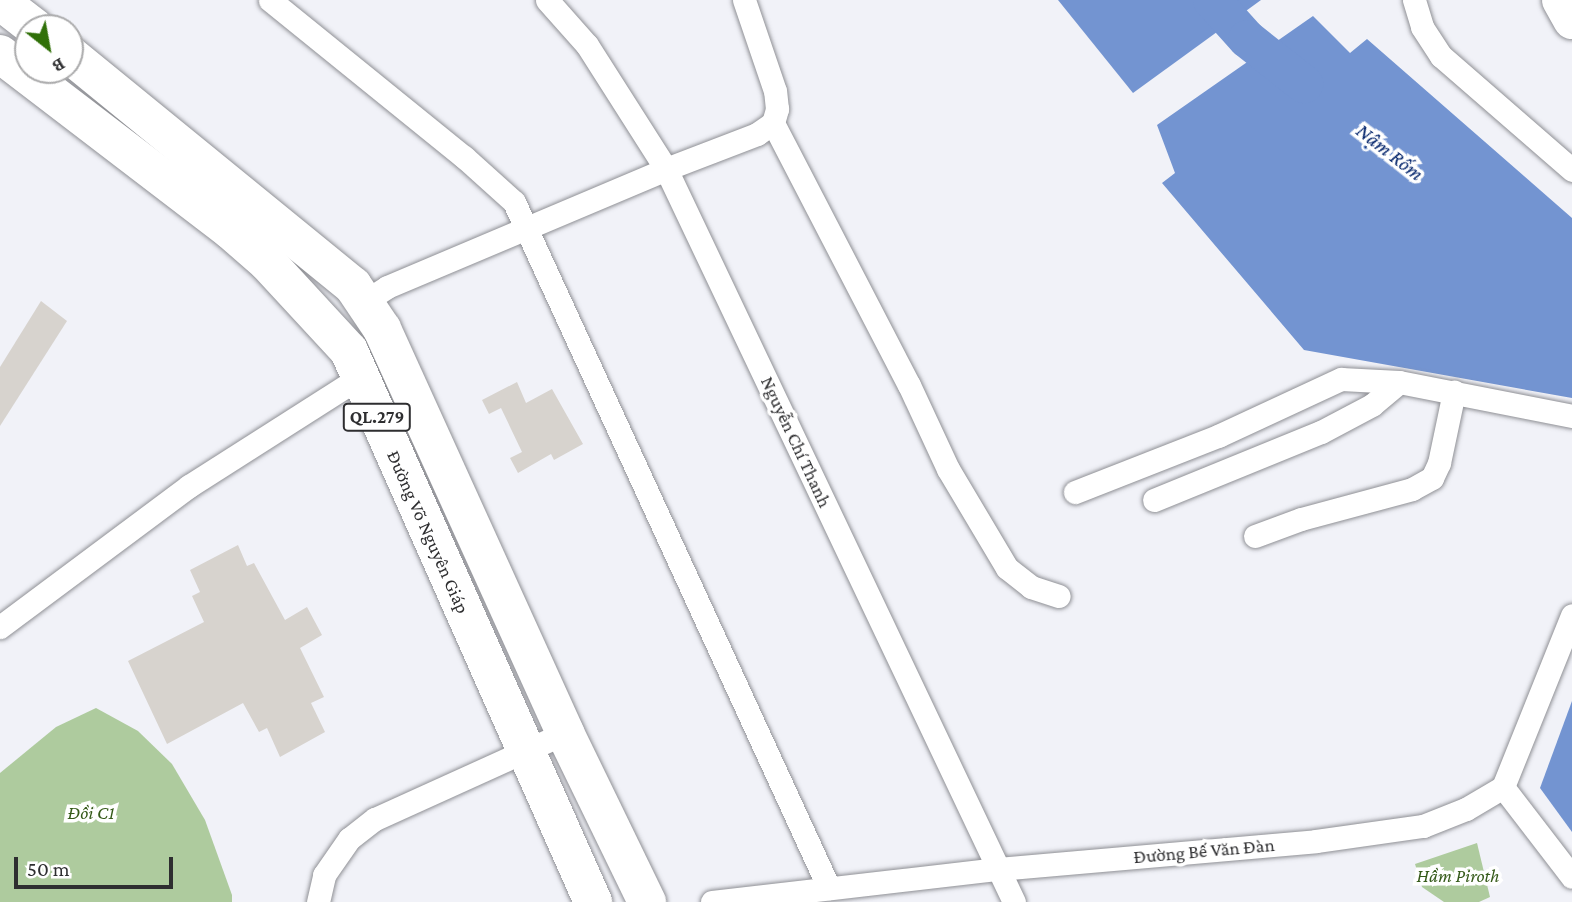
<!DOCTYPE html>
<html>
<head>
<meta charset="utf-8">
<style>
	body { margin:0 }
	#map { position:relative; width:1572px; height:902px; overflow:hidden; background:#f1f2f8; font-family:"Crimson Pro",serif }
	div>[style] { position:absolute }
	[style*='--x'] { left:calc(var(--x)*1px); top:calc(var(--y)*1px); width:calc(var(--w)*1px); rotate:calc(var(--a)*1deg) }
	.green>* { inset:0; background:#aecb9e }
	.water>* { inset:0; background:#7394d1 }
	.river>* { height:38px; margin:-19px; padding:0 19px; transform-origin:19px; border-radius:19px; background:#7394d1 }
	.building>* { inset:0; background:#d7d3ce }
	.roads { filter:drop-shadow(0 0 2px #8f9095) drop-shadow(0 0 2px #8f9095) }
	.street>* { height:23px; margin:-11.5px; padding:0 11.5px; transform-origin:11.5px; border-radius:11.5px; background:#fff }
	.highway>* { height:38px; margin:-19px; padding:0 19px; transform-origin:19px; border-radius:19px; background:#fff }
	span { translate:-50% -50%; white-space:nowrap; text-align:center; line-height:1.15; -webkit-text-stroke:7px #fff; paint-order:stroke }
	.shield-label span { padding:2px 5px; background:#fff; border:2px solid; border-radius:5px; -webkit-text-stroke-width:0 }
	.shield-label { font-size:18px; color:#2e2e30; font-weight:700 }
	.street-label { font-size:19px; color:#2e2e30 }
	.park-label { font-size:19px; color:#355a19; font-style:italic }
	.water-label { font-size:21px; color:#04256c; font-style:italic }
	.north { position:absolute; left:14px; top:14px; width:70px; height:70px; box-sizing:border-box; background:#fff; border:2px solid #ababac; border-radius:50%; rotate:149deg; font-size:19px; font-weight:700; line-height:28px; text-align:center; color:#2e2e30 }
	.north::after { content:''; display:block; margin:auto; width:24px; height:32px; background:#307008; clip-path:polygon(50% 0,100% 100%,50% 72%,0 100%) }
	.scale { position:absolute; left:14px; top:857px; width:159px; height:32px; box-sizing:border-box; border:4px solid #2e2e30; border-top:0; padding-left:9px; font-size:21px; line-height:24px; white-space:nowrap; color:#2e2e30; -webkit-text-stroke:5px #fff; paint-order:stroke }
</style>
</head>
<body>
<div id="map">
	<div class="green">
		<i style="clip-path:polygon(96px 708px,138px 731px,172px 764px,205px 820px,232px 895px,232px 902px,0 902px,0 773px,56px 727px)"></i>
		<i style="clip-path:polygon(1477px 843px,1490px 897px,1479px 902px,1444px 902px,1422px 887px,1415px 864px)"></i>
	</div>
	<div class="water">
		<i style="clip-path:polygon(1058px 0,1261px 0,1133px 93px)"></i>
		<i style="clip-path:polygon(1313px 16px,1350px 53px,1367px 39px,1572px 218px,1572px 398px,1304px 350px,1162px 183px,1175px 173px,1157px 125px)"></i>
		<i style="clip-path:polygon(1572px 701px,1572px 832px,1540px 788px)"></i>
	</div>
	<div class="river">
		<i style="--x:1212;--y:0;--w:52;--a:48.1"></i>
		<i style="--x:1247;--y:39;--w:73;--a:38.3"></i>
	</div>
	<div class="building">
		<i style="clip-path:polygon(41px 301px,67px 321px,0 426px,0 367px)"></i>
		<i style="clip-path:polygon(517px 382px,526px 403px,552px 389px,583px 444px,554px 460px,551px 454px,518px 473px,510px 458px,522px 452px,501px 408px,489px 414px,482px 400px)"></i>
		<i style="clip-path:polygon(238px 545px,247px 566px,254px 563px,285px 620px,307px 607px,322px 635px,300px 648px,324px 697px,311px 703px,325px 732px,280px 757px,267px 728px,259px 732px,243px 703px,167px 744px,128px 661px,204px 622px,192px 596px,200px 592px,190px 570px)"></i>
	</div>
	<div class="roads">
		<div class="street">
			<i style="--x:270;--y:0;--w:250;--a:39"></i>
			<i style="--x:464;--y:157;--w:67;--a:42"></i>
			<i style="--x:514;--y:202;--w:755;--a:65.34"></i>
			<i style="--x:547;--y:0;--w:60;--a:48.4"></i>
			<i style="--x:587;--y:45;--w:147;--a:57.5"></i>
			<i style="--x:666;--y:169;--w:811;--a:64.6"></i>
			<i style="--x:1414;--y:0;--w:28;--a:73"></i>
			<i style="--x:1422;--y:27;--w:35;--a:57"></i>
			<i style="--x:1441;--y:56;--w:174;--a:41"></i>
			<i style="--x:773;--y:123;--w:295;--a:62.6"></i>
			<i style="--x:909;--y:385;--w:93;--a:65.1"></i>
			<i style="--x:948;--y:469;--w:115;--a:59.2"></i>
			<i style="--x:1007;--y:568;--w:31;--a:38"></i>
			<i style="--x:1031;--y:587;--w:29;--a:18"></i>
			<i style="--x:364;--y:302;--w:27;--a:-33"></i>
			<i style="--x:387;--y:287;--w:303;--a:-22.9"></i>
			<i style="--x:666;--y:169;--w:97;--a:-21"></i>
			<i style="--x:757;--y:134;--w:19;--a:-35"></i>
			<i style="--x:773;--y:123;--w:15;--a:-74"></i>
			<i style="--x:777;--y:109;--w:18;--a:-96"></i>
			<i style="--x:775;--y:91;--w:96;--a:-108.8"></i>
			<i style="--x:1075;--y:492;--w:154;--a:-21.4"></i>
			<i style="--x:1218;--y:436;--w:136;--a:-24.9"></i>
			<i style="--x:1341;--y:379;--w:58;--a:3"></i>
			<i style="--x:1399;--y:382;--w:176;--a:11.1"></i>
			<i style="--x:1154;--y:500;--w:180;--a:-22.2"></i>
			<i style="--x:1321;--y:432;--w:58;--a:-27.9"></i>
			<i style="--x:1372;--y:405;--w:35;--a:-40"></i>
			<i style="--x:1255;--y:536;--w:49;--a:-20.3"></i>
			<i style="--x:1301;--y:519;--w:115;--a:-15.1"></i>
			<i style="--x:1412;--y:489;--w:23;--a:-29"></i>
			<i style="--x:1432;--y:478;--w:17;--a:-65"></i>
			<i style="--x:1439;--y:463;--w:73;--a:-78.1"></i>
			<i style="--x:0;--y:627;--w:236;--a:-36.7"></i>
			<i style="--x:189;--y:486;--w:203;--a:-32.5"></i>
			<i style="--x:1503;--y:787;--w:113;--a:52.5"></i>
			<i style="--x:318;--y:902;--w:28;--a:-77"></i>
			<i style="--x:324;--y:875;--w:44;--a:-55.2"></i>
			<i style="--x:349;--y:839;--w:33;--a:-38"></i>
			<i style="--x:375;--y:819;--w:209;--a:-24.4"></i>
			<i style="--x:712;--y:902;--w:288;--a:-6.6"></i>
			<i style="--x:998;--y:869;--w:319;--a:-5"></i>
			<i style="--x:1316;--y:841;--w:108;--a:-8"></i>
			<i style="--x:1423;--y:826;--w:46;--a:-21.6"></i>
			<i style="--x:1466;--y:809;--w:43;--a:-30.7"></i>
			<i style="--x:1503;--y:787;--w:185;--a:-68.1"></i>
		</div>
		<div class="highway">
			<i style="--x:1561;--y:0;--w:23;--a:61"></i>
			<i style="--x:0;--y:1;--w:44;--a:37.6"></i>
			<i style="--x:0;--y:54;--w:290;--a:37.4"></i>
			<i style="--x:230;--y:230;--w:49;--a:40.9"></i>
			<i style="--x:267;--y:262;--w:121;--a:47.3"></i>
			<i style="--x:349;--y:351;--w:603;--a:66.11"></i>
			<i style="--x:70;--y:55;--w:365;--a:39.2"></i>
			<i style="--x:353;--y:286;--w:52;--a:56"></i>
			<i style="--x:382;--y:329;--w:444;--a:65.6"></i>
			<i style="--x:565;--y:733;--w:188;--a:64.1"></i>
		</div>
	</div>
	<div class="shield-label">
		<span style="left:377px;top:417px">QL.279</span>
	</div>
	<div class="street-label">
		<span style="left:796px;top:442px;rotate:65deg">Nguyễn Chí Thanh</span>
		<span style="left:428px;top:532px;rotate:66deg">Đường Võ Nguyên Giáp</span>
		<span style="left:1204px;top:851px;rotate:-5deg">Đường Bế Văn Đàn</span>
	</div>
	<div class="park-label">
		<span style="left:91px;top:813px">Đồi C1</span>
		<span style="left:1458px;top:876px">Hầm Piroth</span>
	</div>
	<div class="water-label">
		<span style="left:1390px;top:152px;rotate:38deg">Nậm Rốm</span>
	</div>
	<div class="north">B</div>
	<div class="scale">50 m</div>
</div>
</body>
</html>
